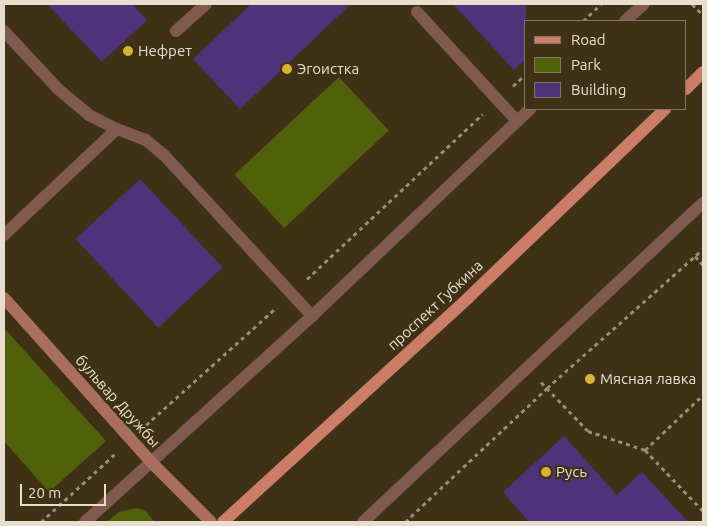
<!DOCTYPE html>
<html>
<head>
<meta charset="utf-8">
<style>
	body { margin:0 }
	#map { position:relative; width:707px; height:526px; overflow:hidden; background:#3f3116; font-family:Ubuntu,sans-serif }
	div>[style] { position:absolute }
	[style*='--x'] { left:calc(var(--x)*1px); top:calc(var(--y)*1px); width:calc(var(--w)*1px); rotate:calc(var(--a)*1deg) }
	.green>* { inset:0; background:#506109; transform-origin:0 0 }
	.building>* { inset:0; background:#51317a; transform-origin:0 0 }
	.path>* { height:3px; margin-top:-1.5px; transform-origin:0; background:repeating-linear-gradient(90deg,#988d78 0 4px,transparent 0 8px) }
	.lane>* { height:12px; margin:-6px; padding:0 6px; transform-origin:6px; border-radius:6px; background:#80594f }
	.secondary>* { height:12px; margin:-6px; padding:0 6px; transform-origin:6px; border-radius:6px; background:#aa6e5d }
	.primary>* { height:12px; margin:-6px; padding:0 6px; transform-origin:6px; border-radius:6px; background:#cb7d68 }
	.dots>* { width:14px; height:14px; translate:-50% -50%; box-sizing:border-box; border:2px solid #3f3116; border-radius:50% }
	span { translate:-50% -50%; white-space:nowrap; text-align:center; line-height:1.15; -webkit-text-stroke:4.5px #3f3116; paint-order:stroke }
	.poi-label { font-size:15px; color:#e7decf }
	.left { translate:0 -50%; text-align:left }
	.street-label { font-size:15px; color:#e7decf }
	.frame { position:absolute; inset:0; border:5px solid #e7decf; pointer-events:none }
	.legend { position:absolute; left:524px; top:20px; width:162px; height:90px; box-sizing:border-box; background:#3f3116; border:1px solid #827660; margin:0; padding:6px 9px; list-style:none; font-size:15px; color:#e7decf }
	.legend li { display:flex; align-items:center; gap:10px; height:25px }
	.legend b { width:25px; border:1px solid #827660 }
	.scale { position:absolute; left:20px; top:484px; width:86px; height:22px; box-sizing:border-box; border:2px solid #e7decf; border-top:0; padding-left:6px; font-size:15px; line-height:18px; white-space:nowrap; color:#e7decf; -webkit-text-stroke:4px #3f3116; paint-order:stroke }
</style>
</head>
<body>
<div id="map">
	<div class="green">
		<i style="left:339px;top:77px;width:73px;height:143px;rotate:47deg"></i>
		<i style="clip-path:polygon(4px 328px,106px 441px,49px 492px,4px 441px)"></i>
		<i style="clip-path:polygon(137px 508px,146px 511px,154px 522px,107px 522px,119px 512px)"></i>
	</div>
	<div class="building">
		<i style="clip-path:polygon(47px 4px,132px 4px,147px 20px,102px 62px)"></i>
		<i style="clip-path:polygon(251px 4px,351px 4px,240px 109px,193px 59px)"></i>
		<i style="clip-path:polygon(453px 4px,526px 4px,526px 59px,514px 70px)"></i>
		<i style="left:140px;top:179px;width:121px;height:88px;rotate:47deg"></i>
		<i style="clip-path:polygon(564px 436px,617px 495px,642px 472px,688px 522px,529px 522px,503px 492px)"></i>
	</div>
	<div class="path">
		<i style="--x:692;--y:4;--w:16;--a:45"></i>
		<i style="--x:583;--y:21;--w:25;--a:-43"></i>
		<i style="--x:513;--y:86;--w:18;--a:-43"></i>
		<i style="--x:695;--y:256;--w:12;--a:48"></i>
		<i style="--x:307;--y:279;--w:241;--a:-43.2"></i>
		<i style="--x:541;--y:382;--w:68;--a:46.2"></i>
		<i style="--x:588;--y:431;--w:60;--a:18.4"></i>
		<i style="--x:645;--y:450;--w:84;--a:46.4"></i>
		<i style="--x:146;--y:425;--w:176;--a:-42"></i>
		<i style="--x:645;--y:450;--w:80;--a:-43.5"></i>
		<i style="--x:41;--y:522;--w:102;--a:-42.6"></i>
		<i style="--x:405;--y:522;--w:195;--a:-43.3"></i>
		<i style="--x:547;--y:388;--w:209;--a:-41.7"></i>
	</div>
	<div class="lane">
		<i style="--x:417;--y:12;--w:148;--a:47.5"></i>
		<i style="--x:625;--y:21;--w:25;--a:-42"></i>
		<i style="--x:4;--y:31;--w:79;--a:47"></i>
		<i style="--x:58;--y:89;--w:40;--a:40"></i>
		<i style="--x:89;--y:115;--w:31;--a:27"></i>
		<i style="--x:176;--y:31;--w:40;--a:-42"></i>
		<i style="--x:4;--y:235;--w:155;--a:-43.2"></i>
		<i style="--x:117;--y:129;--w:31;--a:21"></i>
		<i style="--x:146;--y:140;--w:23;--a:40"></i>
		<i style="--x:164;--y:155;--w:219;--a:47.4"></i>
		<i style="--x:85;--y:522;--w:307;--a:-42.2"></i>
		<i style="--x:312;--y:316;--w:301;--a:-43.5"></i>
		<i style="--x:363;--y:522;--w:466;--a:-43.2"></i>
	</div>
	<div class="secondary">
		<i style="--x:4;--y:298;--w:219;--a:48.1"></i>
		<i style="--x:150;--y:461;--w:86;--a:45"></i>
	</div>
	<div class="primary">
		<i style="--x:686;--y:89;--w:24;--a:-45"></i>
		<i style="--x:223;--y:522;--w:332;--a:-42.4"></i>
		<i style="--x:468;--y:298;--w:273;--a:-43.8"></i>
	</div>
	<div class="dots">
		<i style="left:128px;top:51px;background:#d7b434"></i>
		<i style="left:287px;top:69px;background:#d7b434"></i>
		<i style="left:590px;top:379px;background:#d7b434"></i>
		<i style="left:546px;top:472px;background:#d7b434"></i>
	</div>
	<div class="poi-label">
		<span class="left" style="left:138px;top:51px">Нефрет</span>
		<span class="left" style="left:297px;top:69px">Эгоистка</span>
		<span class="left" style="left:600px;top:379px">Мясная лавка</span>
		<span class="left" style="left:556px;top:472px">Русь</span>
	</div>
	<div class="street-label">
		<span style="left:435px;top:305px;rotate:-43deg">проспект Губкина</span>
		<span style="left:118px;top:401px;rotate:48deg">бульвар Дружбы</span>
	</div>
	<div class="frame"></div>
	<ul class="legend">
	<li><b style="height:6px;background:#cb7d68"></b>Road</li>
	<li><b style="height:14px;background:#506109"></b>Park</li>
	<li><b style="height:14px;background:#51317a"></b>Building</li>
	</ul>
	<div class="scale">20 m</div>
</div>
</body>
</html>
